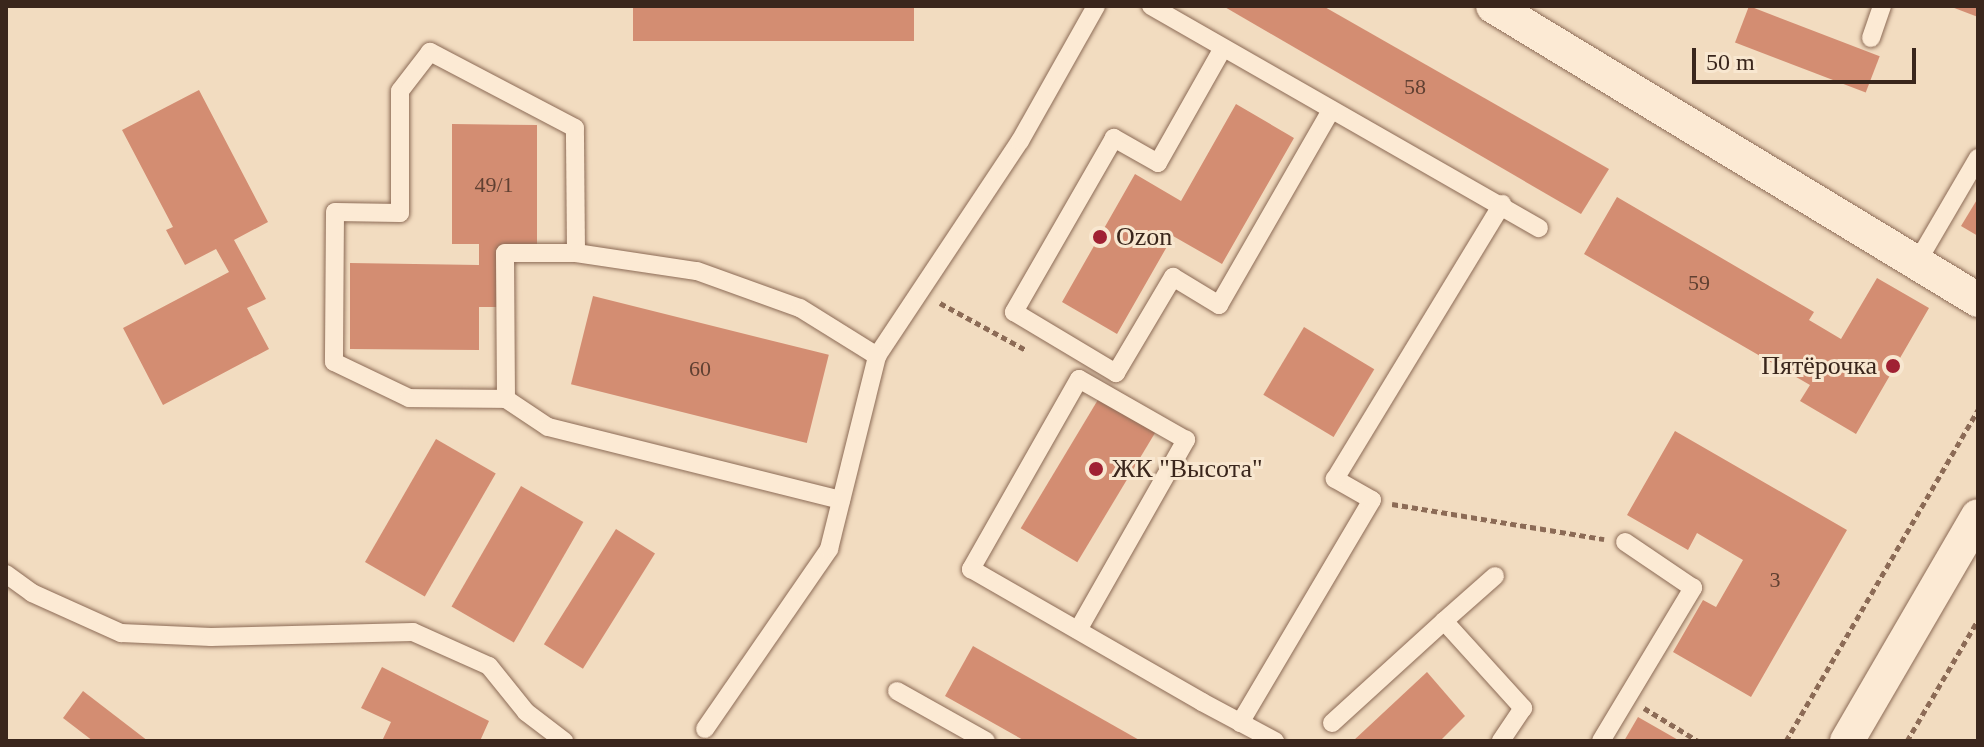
<!DOCTYPE html>
<html>
<head>
<meta charset="utf-8">
<style>
	body { margin:0 }
	#map { position:relative; width:1984px; height:747px; overflow:hidden; background:#f2dcc0; font-family:Georgia,serif }
	div>[style] { position:absolute }
	[style*='--x'] { left:calc(var(--x)*1px); top:calc(var(--y)*1px); width:calc(var(--w)*1px); rotate:calc(var(--a)*1deg) }
	.building>* { inset:0; background:#d38d72; transform-origin:0 0 }
	.path>* { height:5px; margin-top:-2.5px; transform-origin:0; background:repeating-linear-gradient(90deg,#8c6b56 0 6px,transparent 0 10px) }
	.roads { filter:drop-shadow(0 0 2px #8c6b56) drop-shadow(0 0 2px #8c6b56) }
	.service>* { height:18px; margin:-9px; padding:0 9px; transform-origin:9px; border-radius:9px; background:#fcead4 }
	.minor>* { height:34px; margin:-17px; padding:0 17px; transform-origin:17px; border-radius:17px; background:#fcead4 }
	.dots>* { width:22px; height:22px; translate:-50% -50%; box-sizing:border-box; border:4px solid #f8e7d0; border-radius:50% }
	span { translate:-50% -50%; white-space:nowrap; text-align:center; line-height:1.15; -webkit-text-stroke:6px #f8e7d0; paint-order:stroke }
	.number-label { font-size:22px; color:#604032 }
	.number-label span { -webkit-text-stroke-width:0 }
	.poi-label { font-size:26px; color:#3a261c }
	.left { translate:0 -50%; text-align:left }
	.right { translate:-100% -50%; text-align:right }
	.frame { position:absolute; inset:0; border:8px solid #3a261c; pointer-events:none }
	.scale { position:absolute; left:1692px; top:48px; width:224px; height:36px; box-sizing:border-box; border:4px solid #3a261c; border-top:0; padding-left:10px; font-size:24px; line-height:28px; white-space:nowrap; color:#3a261c; -webkit-text-stroke:6px #f8e7d0; paint-order:stroke }
</style>
</head>
<body>
<div id="map">
	<div class="building">
		<i style="left:633px;top:6px;width:281px;height:35px"></i>
		<i style="clip-path:polygon(1223px 6px,1323px 6px,1609px 169px,1581px 214px)"></i>
		<i style="left:1749px;top:6px;width:140px;height:39px;rotate:21deg"></i>
		<i style="clip-path:polygon(1949px 6px,1978px 6px,1978px 17px)"></i>
		<i style="clip-path:polygon(199px 90px,268px 222px,234px 240px,266px 299px,247px 308px,269px 349px,163px 405px,123px 328px,229px 272px,216px 249px,185px 265px,166px 230px,173px 227px,122px 130px)"></i>
		<i style="clip-path:polygon(1236px 104px,1294px 138px,1222px 264px,1173px 236px,1117px 334px,1062px 302px,1135px 174px,1181px 201px)"></i>
		<i style="clip-path:polygon(452px 124px,537px 125px,537px 245px,499px 245px,499px 307px,479px 307px,479px 350px,350px 349px,350px 263px,479px 265px,479px 244px,452px 244px)"></i>
		<i style="clip-path:polygon(1617px 197px,1814px 312px,1809px 320px,1841px 339px,1877px 278px,1929px 308px,1856px 434px,1800px 401px,1810px 385px,1584px 254px)"></i>
		<i style="clip-path:polygon(1978px 198px,1978px 236px,1961px 226px)"></i>
		<i style="left:593px;top:296px;width:243px;height:91px;rotate:14deg"></i>
		<i style="left:1304px;top:327px;width:82px;height:79px;rotate:31deg"></i>
		<i style="left:1099px;top:398px;width:66px;height:152px;rotate:31deg"></i>
		<i style="clip-path:polygon(1675px 431px,1847px 530px,1751px 697px,1673px 652px,1703px 600px,1716px 607px,1743px 560px,1697px 533px,1688px 550px,1627px 515px)"></i>
		<i style="left:436px;top:439px;width:69px;height:142px;rotate:30deg"></i>
		<i style="left:521px;top:486px;width:72px;height:139px;rotate:30deg"></i>
		<i style="left:616px;top:529px;width:46px;height:136px;rotate:32deg"></i>
		<i style="clip-path:polygon(973px 646px,1141px 741px,1025px 741px,945px 696px)"></i>
		<i style="clip-path:polygon(382px 667px,489px 721px,480px 741px,382px 741px,391px 722px,361px 708px)"></i>
		<i style="clip-path:polygon(1427px 672px,1465px 716px,1440px 741px,1353px 741px)"></i>
		<i style="clip-path:polygon(83px 691px,148px 741px,93px 741px,63px 718px)"></i>
		<i style="clip-path:polygon(1638px 717px,1680px 741px,1624px 741px)"></i>
	</div>
	<div class="path">
		<i style="--x:940;--y:303;--w:98;--a:28.7"></i>
		<i style="--x:1392;--y:504;--w:215;--a:9.4"></i>
		<i style="--x:1644;--y:708;--w:63;--a:31.4"></i>
		<i style="--x:1786;--y:741;--w:383;--a:-59.9"></i>
		<i style="--x:1907;--y:741;--w:140;--a:-59.6"></i>
	</div>
	<div class="roads">
		<div class="service">
			<i style="--x:1151;--y:6;--w:447;--a:29.8"></i>
			<i style="--x:1871;--y:38;--w:34;--a:-71"></i>
			<i style="--x:1223;--y:48;--w:132;--a:119.5"></i>
			<i style="--x:1158;--y:163;--w:51;--a:-150.4"></i>
			<i style="--x:1114;--y:138;--w:201;--a:119.9"></i>
			<i style="--x:1014;--y:312;--w:119;--a:30.9"></i>
			<i style="--x:1116;--y:373;--w:112;--a:-59.3"></i>
			<i style="--x:1173;--y:277;--w:54;--a:31.3"></i>
			<i style="--x:1219;--y:305;--w:225;--a:-60.1"></i>
			<i style="--x:576;--y:253;--w:125;--a:-90.5"></i>
			<i style="--x:575;--y:128;--w:164;--a:-152.3"></i>
			<i style="--x:430;--y:52;--w:49;--a:127.6"></i>
			<i style="--x:400;--y:91;--w:122;--a:90"></i>
			<i style="--x:400;--y:213;--w:65;--a:-179.1"></i>
			<i style="--x:335;--y:212;--w:150;--a:90.4"></i>
			<i style="--x:334;--y:362;--w:83;--a:25.6"></i>
			<i style="--x:409;--y:398;--w:97;--a:0.6"></i>
			<i style="--x:506;--y:399;--w:146;--a:-90.4"></i>
			<i style="--x:505;--y:253;--w:71;--a:0"></i>
			<i style="--x:576;--y:253;--w:122;--a:8.5"></i>
			<i style="--x:697;--y:271;--w:109;--a:19.8"></i>
			<i style="--x:800;--y:308;--w:91;--a:31.9"></i>
			<i style="--x:877;--y:356;--w:258;--a:-56.4"></i>
			<i style="--x:1020;--y:141;--w:155;--a:-60.6"></i>
			<i style="--x:1916;--y:264;--w:123;--a:-59.7"></i>
			<i style="--x:506;--y:399;--w:50;--a:33.7"></i>
			<i style="--x:548;--y:427;--w:302;--a:14"></i>
			<i style="--x:6;--y:574;--w:32;--a:36"></i>
			<i style="--x:32;--y:593;--w:98;--a:24.2"></i>
			<i style="--x:121;--y:633;--w:90;--a:2.5"></i>
			<i style="--x:211;--y:637;--w:202;--a:-1.4"></i>
			<i style="--x:413;--y:632;--w:83;--a:24.1"></i>
			<i style="--x:489;--y:666;--w:59;--a:51.2"></i>
			<i style="--x:526;--y:712;--w:48;--a:37.3"></i>
			<i style="--x:1444;--y:621;--w:68;--a:-41.4"></i>
			<i style="--x:1078;--y:630;--w:219;--a:-60.4"></i>
			<i style="--x:1186;--y:440;--w:123;--a:-150.3"></i>
			<i style="--x:1079;--y:379;--w:219;--a:119.6"></i>
			<i style="--x:971;--y:569;--w:267;--a:29.9"></i>
			<i style="--x:1202;--y:702;--w:83;--a:28.1"></i>
			<i style="--x:897;--y:691;--w:102;--a:29.3"></i>
			<i style="--x:1240;--y:723;--w:259;--a:-59.4"></i>
			<i style="--x:1372;--y:500;--w:43;--a:-150.4"></i>
			<i style="--x:1335;--y:479;--w:322;--a:-58.7"></i>
			<i style="--x:1332;--y:723;--w:151;--a:-42.3"></i>
			<i style="--x:1444;--y:621;--w:118;--a:47.8"></i>
			<i style="--x:1523;--y:708;--w:40;--a:124"></i>
			<i style="--x:705;--y:729;--w:219;--a:-55.4"></i>
			<i style="--x:829;--y:549;--w:199;--a:-76"></i>
			<i style="--x:1601;--y:741;--w:179;--a:-59"></i>
			<i style="--x:1693;--y:588;--w:82;--a:-145.9"></i>
		</div>
		<div class="minor">
			<i style="--x:1493;--y:6;--w:567;--a:31.22"></i>
			<i style="--x:1847;--y:741;--w:260;--a:-59.8"></i>
		</div>
	</div>
	<div class="dots">
		<i style="left:1100px;top:237px;background:#a02133"></i>
		<i style="left:1893px;top:366px;background:#a02133"></i>
		<i style="left:1096px;top:469px;background:#a02133"></i>
	</div>
	<div class="number-label">
		<span style="left:1415px;top:87px">58</span>
		<span style="left:494px;top:185px">49/1</span>
		<span style="left:1699px;top:283px">59</span>
		<span style="left:700px;top:369px">60</span>
		<span style="left:1775px;top:580px">3</span>
	</div>
	<div class="poi-label">
		<span class="left" style="left:1116px;top:237px">Ozon</span>
		<span class="right" style="left:1877px;top:366px">Пятёрочка</span>
		<span class="left" style="left:1112px;top:469px">ЖК "Высота"</span>
	</div>
	<div class="frame"></div>
	<div class="scale">50 m</div>
</div>
</body>
</html>
